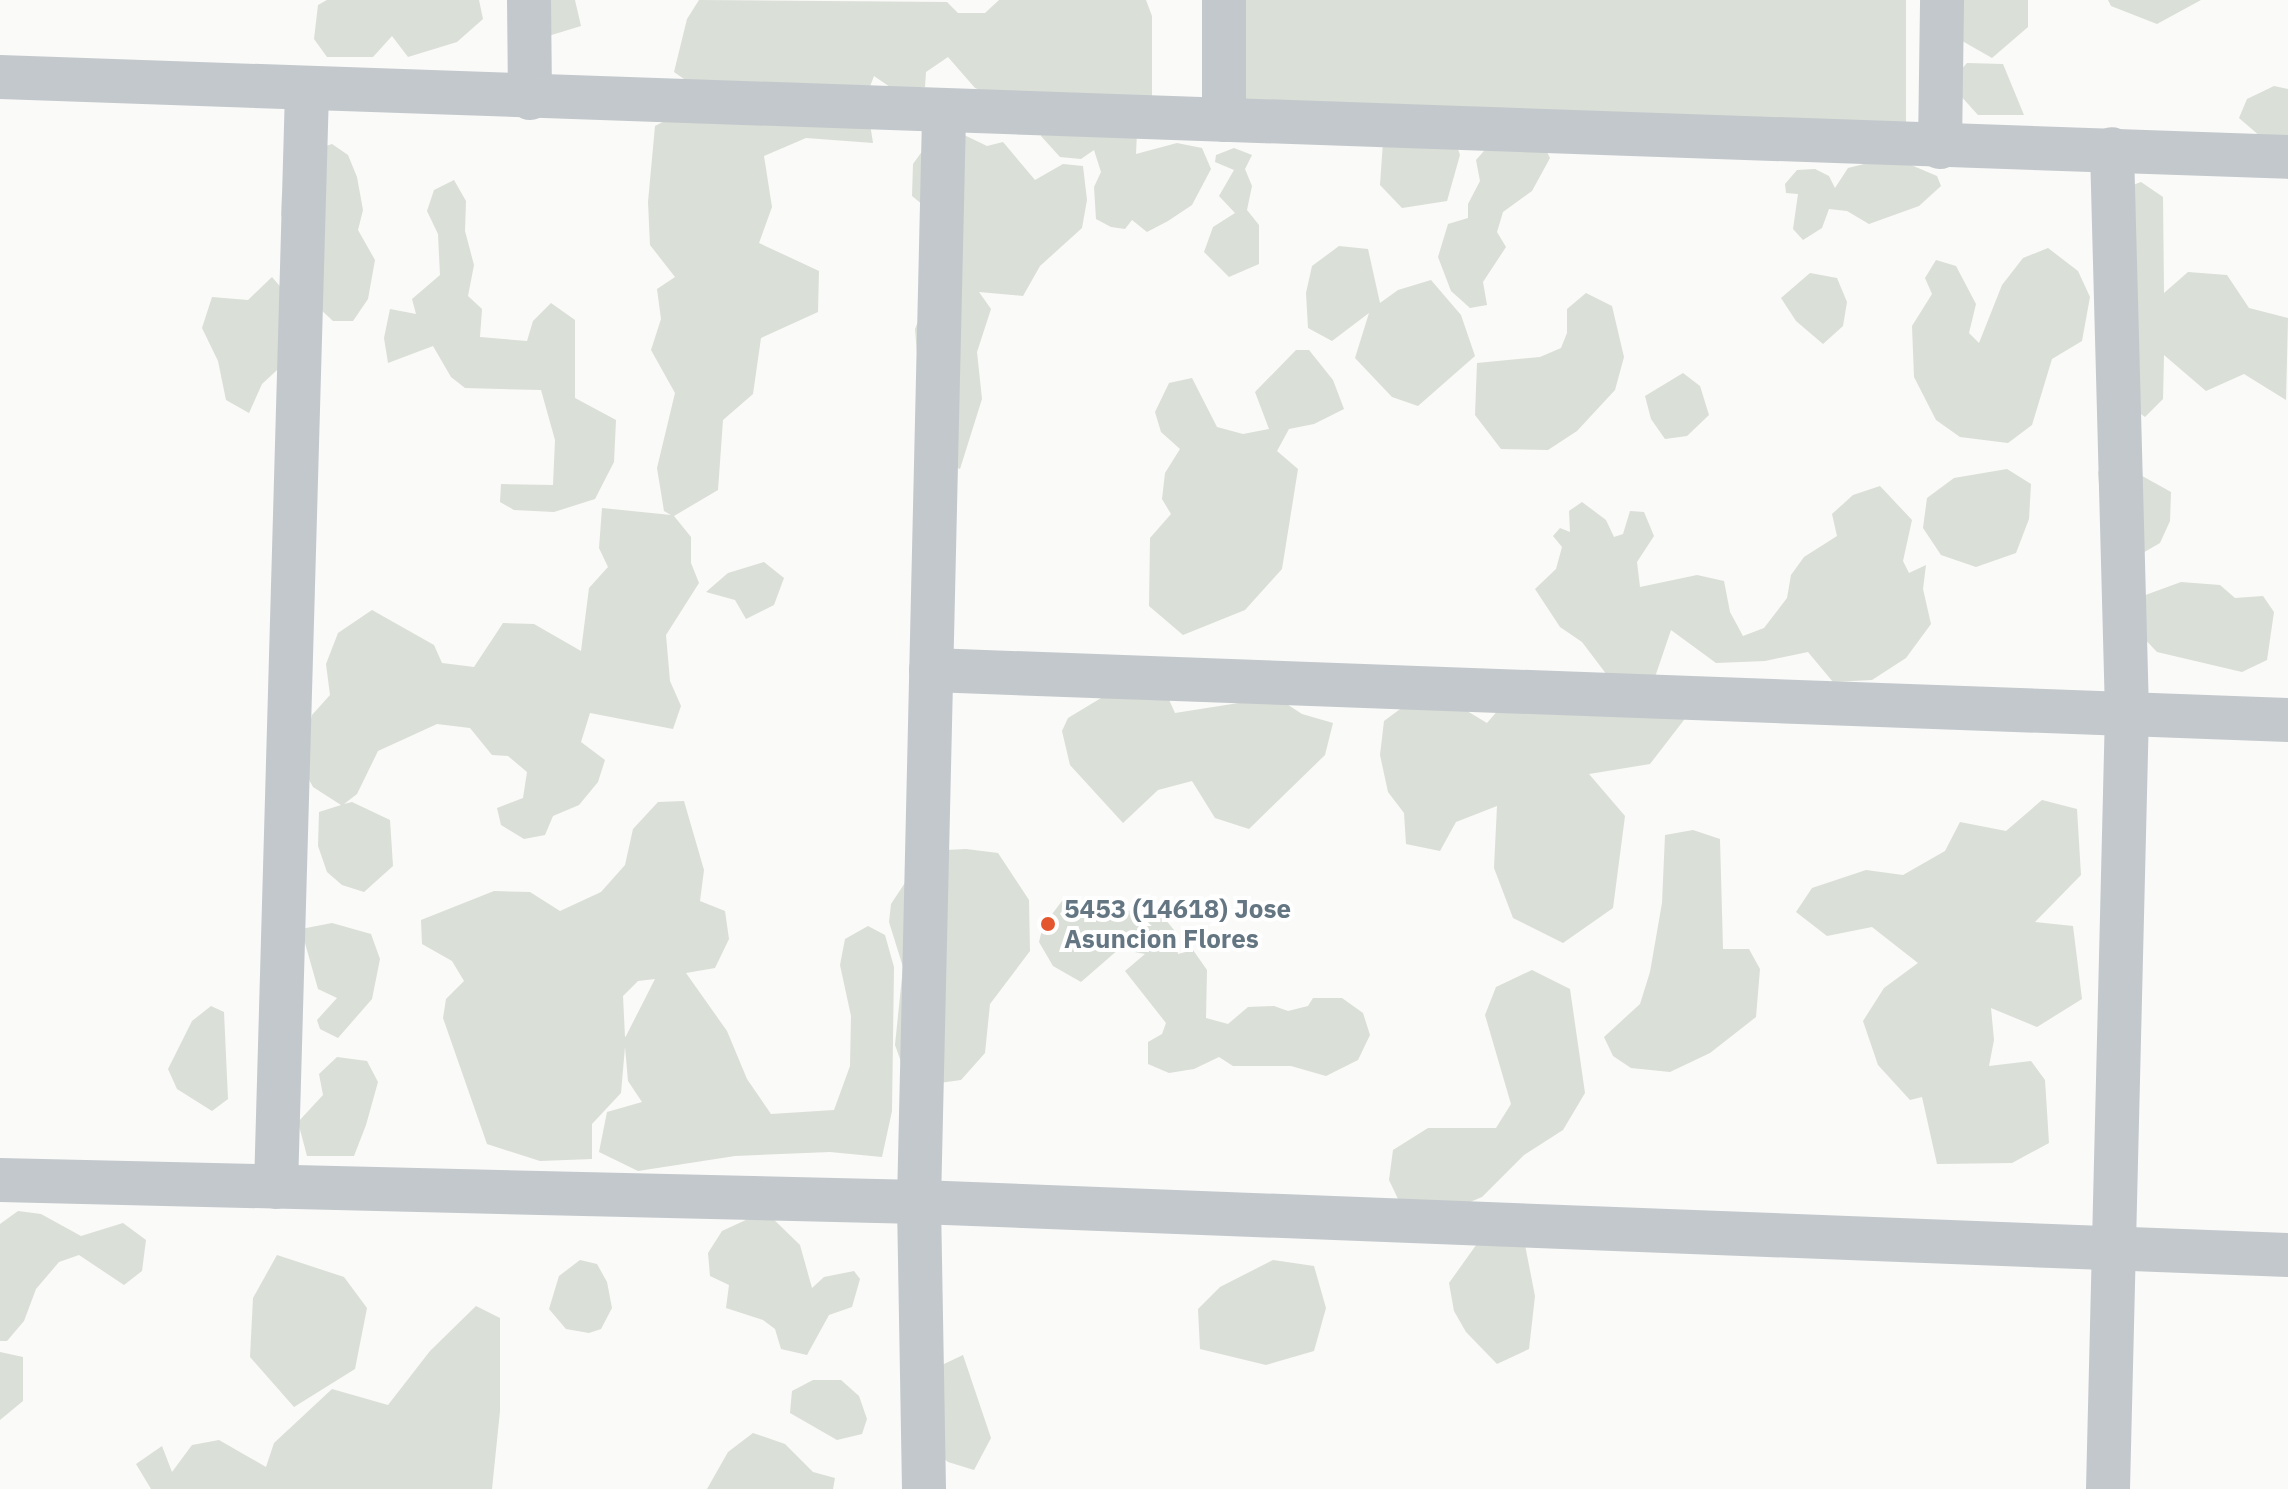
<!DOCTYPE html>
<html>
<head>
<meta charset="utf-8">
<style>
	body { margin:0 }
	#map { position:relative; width:2288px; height:1489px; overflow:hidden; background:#fafaf8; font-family:"IBM Plex Sans",sans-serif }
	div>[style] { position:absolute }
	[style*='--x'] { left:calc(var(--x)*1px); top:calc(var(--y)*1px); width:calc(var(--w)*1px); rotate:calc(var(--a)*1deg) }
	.green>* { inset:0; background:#dadfd7 }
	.minor>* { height:44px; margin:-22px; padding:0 22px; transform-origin:22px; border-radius:22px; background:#c3c8cc }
	.dots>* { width:22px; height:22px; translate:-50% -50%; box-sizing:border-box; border:4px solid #fff; border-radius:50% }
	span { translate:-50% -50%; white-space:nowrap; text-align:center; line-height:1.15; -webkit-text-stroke:8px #fff; paint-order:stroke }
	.poi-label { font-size:26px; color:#657683; font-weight:700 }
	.left { translate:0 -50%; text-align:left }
</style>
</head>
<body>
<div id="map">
	<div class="green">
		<i style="clip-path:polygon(327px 0,479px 0,483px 19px,457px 42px,408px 57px,392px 36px,373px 57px,327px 57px,314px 39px,318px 5px)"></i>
		<i style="clip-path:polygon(513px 0,575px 0,581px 26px,545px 37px)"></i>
		<i style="clip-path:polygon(699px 0,947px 2px,958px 13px,985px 13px,999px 0,1146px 0,1152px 16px,1152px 105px,1137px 132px,1136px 154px,1177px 143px,1202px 148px,1211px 169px,1192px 205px,1168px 221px,1147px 232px,1132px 220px,1125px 229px,1111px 227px,1096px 219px,1094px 187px,1101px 172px,1094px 150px,1081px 159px,1060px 157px,1041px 136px,1042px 116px,975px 88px,948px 57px,926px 72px,925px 87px,893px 89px,874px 76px,869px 89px,707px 95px,674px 72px,687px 19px)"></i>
		<i style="clip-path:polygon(1238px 0,1906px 0,1906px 127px,1534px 126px,1550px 158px,1532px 191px,1503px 212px,1497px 232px,1506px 247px,1483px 282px,1487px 305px,1470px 308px,1451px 291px,1438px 257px,1448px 224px,1468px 218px,1468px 204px,1480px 181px,1476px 160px,1506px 126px,1246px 106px)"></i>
		<i style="clip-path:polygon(1940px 0,2028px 0,2028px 27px,1992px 58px,1943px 30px)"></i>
		<i style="clip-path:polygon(2108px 0,2201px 0,2157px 24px,2111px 6px)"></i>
		<i style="clip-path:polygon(1967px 63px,2003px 64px,2024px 115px,1978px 115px,1949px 83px)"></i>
		<i style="clip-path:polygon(2274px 86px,2288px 89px,2288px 135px,2268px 143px,2239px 118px,2247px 99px)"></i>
		<i style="clip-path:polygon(867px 104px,873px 143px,806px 138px,764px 156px,772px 207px,759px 243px,819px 271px,818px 312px,761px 338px,753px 394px,723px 420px,718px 490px,674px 516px,691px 537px,691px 563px,699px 583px,666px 635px,670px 681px,681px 706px,673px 729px,590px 713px,581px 742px,605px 760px,598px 782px,579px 805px,553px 816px,545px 835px,524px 839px,501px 825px,497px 808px,523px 798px,527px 772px,508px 756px,492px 755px,470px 728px,437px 724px,378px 751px,357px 794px,344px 804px,352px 802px,390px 820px,393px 866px,364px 892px,342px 885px,327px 872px,318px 846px,319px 812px,341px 805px,313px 787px,300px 763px,312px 715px,330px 695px,326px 664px,338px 633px,372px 610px,434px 645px,442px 663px,474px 667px,503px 623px,534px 624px,581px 651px,589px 588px,608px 567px,599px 548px,602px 508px,671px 515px,664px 511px,657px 468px,675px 393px,651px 350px,661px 319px,657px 289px,675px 277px,650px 245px,648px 202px,655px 126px,686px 110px)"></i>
		<i style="clip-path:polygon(1450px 124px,1460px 155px,1447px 201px,1402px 208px,1380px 185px,1383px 142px)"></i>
		<i style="clip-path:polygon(960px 133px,987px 146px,1003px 142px,1035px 180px,1063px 164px,1083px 166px,1087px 200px,1082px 228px,1040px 266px,1023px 296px,979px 292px,991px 309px,977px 352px,982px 399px,960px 469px,925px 452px,915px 329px,924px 306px,935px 215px,912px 196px,913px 164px,933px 136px)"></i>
		<i style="clip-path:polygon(332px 144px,348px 155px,357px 177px,363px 210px,358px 230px,375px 260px,368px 299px,353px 321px,333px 321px,318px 307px,281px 215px,282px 193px,302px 154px)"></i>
		<i style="clip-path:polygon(1234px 148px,1252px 155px,1245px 169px,1252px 186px,1247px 210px,1259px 225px,1259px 264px,1229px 277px,1204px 252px,1213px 227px,1235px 213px,1219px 196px,1234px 170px,1215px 162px,1216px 155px)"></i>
		<i style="clip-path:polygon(1892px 157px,1937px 176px,1941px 186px,1919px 206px,1869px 224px,1847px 211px,1829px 209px,1822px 228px,1803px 240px,1793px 229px,1798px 194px,1786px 193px,1785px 184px,1797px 170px,1815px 169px,1829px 176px,1835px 188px,1848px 168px)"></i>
		<i style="clip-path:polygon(454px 180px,466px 201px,465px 231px,474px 265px,468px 296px,482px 309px,480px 337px,527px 341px,533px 321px,551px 303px,575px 320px,575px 398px,616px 420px,614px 462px,595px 499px,554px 512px,514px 510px,500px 502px,501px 484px,553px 485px,555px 440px,541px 390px,465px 388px,451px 377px,433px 346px,388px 363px,384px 338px,390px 309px,416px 314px,412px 299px,440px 275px,438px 234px,427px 211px,434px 190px)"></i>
		<i style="clip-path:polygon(2141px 182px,2163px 197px,2164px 293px,2188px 272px,2227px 275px,2249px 308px,2288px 318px,2286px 400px,2244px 374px,2206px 391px,2164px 355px,2163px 399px,2145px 417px,2100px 384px,2095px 199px)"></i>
		<i style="clip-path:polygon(1339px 246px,1368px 249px,1380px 303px,1398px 290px,1431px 280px,1461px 315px,1475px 356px,1418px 406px,1392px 397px,1355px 358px,1369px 313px,1332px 341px,1308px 328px,1306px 293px,1312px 266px)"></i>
		<i style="clip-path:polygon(2048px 248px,2078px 271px,2090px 297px,2082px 341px,2052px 359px,2032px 425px,2008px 443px,1960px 437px,1936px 420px,1914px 377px,1912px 326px,1932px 294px,1925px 278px,1936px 260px,1956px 266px,1976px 304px,1969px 333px,1979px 343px,2002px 285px,2023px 258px)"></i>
		<i style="clip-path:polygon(1810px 273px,1837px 278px,1847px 302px,1843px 326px,1823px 344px,1796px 321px,1781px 298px)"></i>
		<i style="clip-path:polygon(272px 277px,290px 298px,290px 358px,262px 384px,249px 413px,226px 400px,218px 361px,202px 328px,212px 297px,248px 300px)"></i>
		<i style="clip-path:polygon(1586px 293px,1612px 306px,1624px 357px,1615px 390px,1577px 431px,1548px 450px,1501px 449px,1475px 415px,1477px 363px,1540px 357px,1561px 348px,1567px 333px,1567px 309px)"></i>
		<i style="clip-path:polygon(1296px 350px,1309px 350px,1333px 380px,1344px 409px,1314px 424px,1289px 429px,1277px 451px,1298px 469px,1282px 569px,1245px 610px,1183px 635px,1149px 606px,1150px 538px,1171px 514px,1162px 499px,1165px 473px,1180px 449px,1161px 432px,1155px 412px,1169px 383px,1192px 378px,1217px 427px,1243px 434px,1269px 429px,1255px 392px)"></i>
		<i style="clip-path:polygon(1683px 373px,1700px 386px,1709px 415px,1687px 436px,1665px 439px,1651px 419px,1645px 396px)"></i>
		<i style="clip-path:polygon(2108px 457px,2171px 492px,2170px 521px,2160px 543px,2141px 554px,2102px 518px,2098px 472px)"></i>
		<i style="clip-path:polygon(2007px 469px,2031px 484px,2029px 519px,2016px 553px,1976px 567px,1941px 555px,1923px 528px,1927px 498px,1954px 478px)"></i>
		<i style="clip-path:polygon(1880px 486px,1912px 520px,1903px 561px,1909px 573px,1926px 565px,1923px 589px,1931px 624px,1906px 658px,1872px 680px,1833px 682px,1808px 652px,1765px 661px,1716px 663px,1671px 630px,1655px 677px,1607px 675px,1582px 642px,1560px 627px,1535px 589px,1556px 569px,1562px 547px,1553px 536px,1560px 528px,1570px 532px,1569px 511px,1582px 502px,1606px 520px,1614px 537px,1623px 534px,1630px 511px,1644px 512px,1654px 536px,1637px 562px,1640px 587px,1697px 575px,1724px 581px,1730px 612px,1743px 636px,1764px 628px,1787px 598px,1791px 575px,1804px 557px,1837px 536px,1832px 514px,1853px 495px)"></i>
		<i style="clip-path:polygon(764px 562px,784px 578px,774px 605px,746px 619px,735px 600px,706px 592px,728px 573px)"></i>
		<i style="clip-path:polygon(2181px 582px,2220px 585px,2235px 598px,2263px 596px,2274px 612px,2267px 660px,2242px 672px,2157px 652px,2138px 632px,2140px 597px)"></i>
		<i style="clip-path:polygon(1111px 692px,1166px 693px,1175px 713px,1276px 697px,1302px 714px,1333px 723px,1325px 755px,1249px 829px,1215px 818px,1192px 781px,1158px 790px,1123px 823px,1070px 765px,1062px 731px,1068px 718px)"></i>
		<i style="clip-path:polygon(1415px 698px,1452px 702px,1487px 723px,1500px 708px,1687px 716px,1650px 764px,1589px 774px,1625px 816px,1613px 908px,1563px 943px,1513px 918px,1494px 868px,1497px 806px,1456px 822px,1440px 851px,1406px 844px,1404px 813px,1388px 792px,1380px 755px,1384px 721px)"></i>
		<i style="clip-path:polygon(2042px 800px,2077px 809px,2081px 875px,2035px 922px,2073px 926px,2082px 999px,2037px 1027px,1991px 1008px,1994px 1040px,1989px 1066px,2031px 1061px,2045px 1080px,2049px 1143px,2012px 1163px,1937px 1164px,1922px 1097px,1910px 1100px,1878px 1065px,1863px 1021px,1884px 988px,1918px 963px,1872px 927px,1827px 936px,1796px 912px,1812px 888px,1866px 870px,1903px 875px,1945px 851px,1960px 822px,2006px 831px)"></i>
		<i style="clip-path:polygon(evenodd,684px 801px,704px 870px,700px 901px,725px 911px,729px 939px,715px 968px,686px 973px,727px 1031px,747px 1079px,771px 1114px,834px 1110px,850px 1066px,851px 1016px,840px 965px,845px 939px,868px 926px,885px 935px,894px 967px,892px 1111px,882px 1157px,830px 1152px,735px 1156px,638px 1171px,599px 1152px,607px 1112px,642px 1102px,628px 1081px,625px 1047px,621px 1093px,592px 1124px,592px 1159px,540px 1161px,487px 1144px,443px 1018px,446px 999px,464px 981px,452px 961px,422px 944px,421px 920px,494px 891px,530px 892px,560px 911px,601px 892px,625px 865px,633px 829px,658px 802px,684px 801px,655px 979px,626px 1036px,625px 1037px,623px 996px,638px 981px,655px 979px)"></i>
		<i style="clip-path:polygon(1693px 830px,1720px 839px,1723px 949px,1749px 949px,1760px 969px,1756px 1017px,1710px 1053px,1670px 1072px,1631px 1068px,1613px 1056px,1604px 1037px,1640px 1004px,1650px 972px,1662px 903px,1665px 835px)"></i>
		<i style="clip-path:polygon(966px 849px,998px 853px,1029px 900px,1030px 951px,990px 1004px,985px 1053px,961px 1080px,910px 1087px,895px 1045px,903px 967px,889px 922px,891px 904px,926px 851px)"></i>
		<i style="clip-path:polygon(1062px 901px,1115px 916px,1151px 902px,1174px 930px,1178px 954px,1193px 950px,1207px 970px,1206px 1018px,1228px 1024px,1248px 1007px,1274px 1006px,1288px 1011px,1308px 1006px,1313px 998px,1342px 998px,1363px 1013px,1370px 1035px,1358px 1060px,1326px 1076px,1291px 1066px,1233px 1066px,1219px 1057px,1194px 1069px,1169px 1073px,1148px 1064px,1148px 1042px,1162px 1034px,1166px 1023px,1125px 971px,1145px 954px,1119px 949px,1081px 982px,1053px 966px,1039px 942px,1043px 926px)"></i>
		<i style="clip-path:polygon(332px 923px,371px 934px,380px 959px,372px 999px,338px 1038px,320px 1029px,317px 1020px,337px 998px,318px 989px,301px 929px)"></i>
		<i style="clip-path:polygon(1532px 970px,1570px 989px,1585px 1093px,1563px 1130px,1524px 1155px,1482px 1197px,1439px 1215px,1399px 1201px,1389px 1180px,1393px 1150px,1428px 1128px,1496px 1128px,1511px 1104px,1485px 1015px,1496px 987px)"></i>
		<i style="clip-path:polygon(211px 1006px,224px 1012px,228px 1099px,212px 1111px,177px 1089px,168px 1069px,192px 1021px)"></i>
		<i style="clip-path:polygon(337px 1057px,367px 1061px,378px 1082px,366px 1125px,354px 1156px,307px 1156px,298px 1122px,323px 1095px,319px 1074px)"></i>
		<i style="clip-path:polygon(18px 1211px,41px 1214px,81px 1236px,123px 1223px,146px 1240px,142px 1271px,124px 1285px,79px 1255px,59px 1262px,36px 1289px,24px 1321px,7px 1341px,0 1341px,0 1224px)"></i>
		<i style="clip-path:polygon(765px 1211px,800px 1245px,812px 1288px,824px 1277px,854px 1271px,860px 1279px,852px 1307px,829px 1315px,807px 1355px,781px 1349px,775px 1329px,763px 1320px,726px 1308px,729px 1285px,710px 1276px,708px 1253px,722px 1231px)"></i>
		<i style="clip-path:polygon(1479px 1241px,1525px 1245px,1535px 1296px,1529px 1349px,1497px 1364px,1466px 1332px,1454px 1311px,1449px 1283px)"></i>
		<i style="clip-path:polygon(277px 1255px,344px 1277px,367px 1308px,355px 1369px,294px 1407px,250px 1357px,253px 1298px)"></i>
		<i style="clip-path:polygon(580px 1260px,597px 1264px,607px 1282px,612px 1308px,601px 1329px,589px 1333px,566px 1329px,549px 1309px,559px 1276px)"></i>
		<i style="clip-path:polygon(1273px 1260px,1314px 1266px,1326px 1308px,1314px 1351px,1266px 1365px,1200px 1349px,1198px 1309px,1220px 1287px)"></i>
		<i style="clip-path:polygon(476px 1306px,500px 1318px,500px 1411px,492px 1489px,151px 1489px,136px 1464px,162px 1446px,172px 1472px,192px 1445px,219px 1440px,266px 1467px,274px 1443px,332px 1389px,388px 1405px,430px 1351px)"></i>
		<i style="clip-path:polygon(0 1352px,23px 1357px,23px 1401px,0 1420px)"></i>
		<i style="clip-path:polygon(963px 1355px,991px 1438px,974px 1470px,948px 1462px,932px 1449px,927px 1372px)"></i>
		<i style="clip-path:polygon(813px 1380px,841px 1380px,859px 1396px,867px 1419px,862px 1434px,837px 1440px,790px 1413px,792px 1391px)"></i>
		<i style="clip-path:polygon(753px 1433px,785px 1444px,813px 1472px,835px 1478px,833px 1489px,707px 1489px,728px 1452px)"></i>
	</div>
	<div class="minor">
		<i style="--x:529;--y:0;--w:98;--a:89.4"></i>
		<i style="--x:0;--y:77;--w:2289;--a:2"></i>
		<i style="--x:1224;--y:120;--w:120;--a:-90"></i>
		<i style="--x:1940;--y:147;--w:147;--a:-89.2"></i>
		<i style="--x:931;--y:670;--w:1358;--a:2.11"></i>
		<i style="--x:0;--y:1180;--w:919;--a:1.37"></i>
		<i style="--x:919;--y:1202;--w:1370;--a:2.22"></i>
		<i style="--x:276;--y:1187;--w:1098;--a:-88.38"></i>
		<i style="--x:924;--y:1489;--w:287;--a:-91"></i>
		<i style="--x:919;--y:1202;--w:1089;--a:-88.68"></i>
		<i style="--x:2108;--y:1489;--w:777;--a:-88.6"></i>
		<i style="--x:2127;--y:712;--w:563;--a:-91.53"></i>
	</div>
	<div class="dots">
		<i style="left:1048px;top:924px;background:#e4572e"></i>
	</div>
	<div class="poi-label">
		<span class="left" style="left:1064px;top:924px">5453 (14618) Jose<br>Asuncion Flores</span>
	</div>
</div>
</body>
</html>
